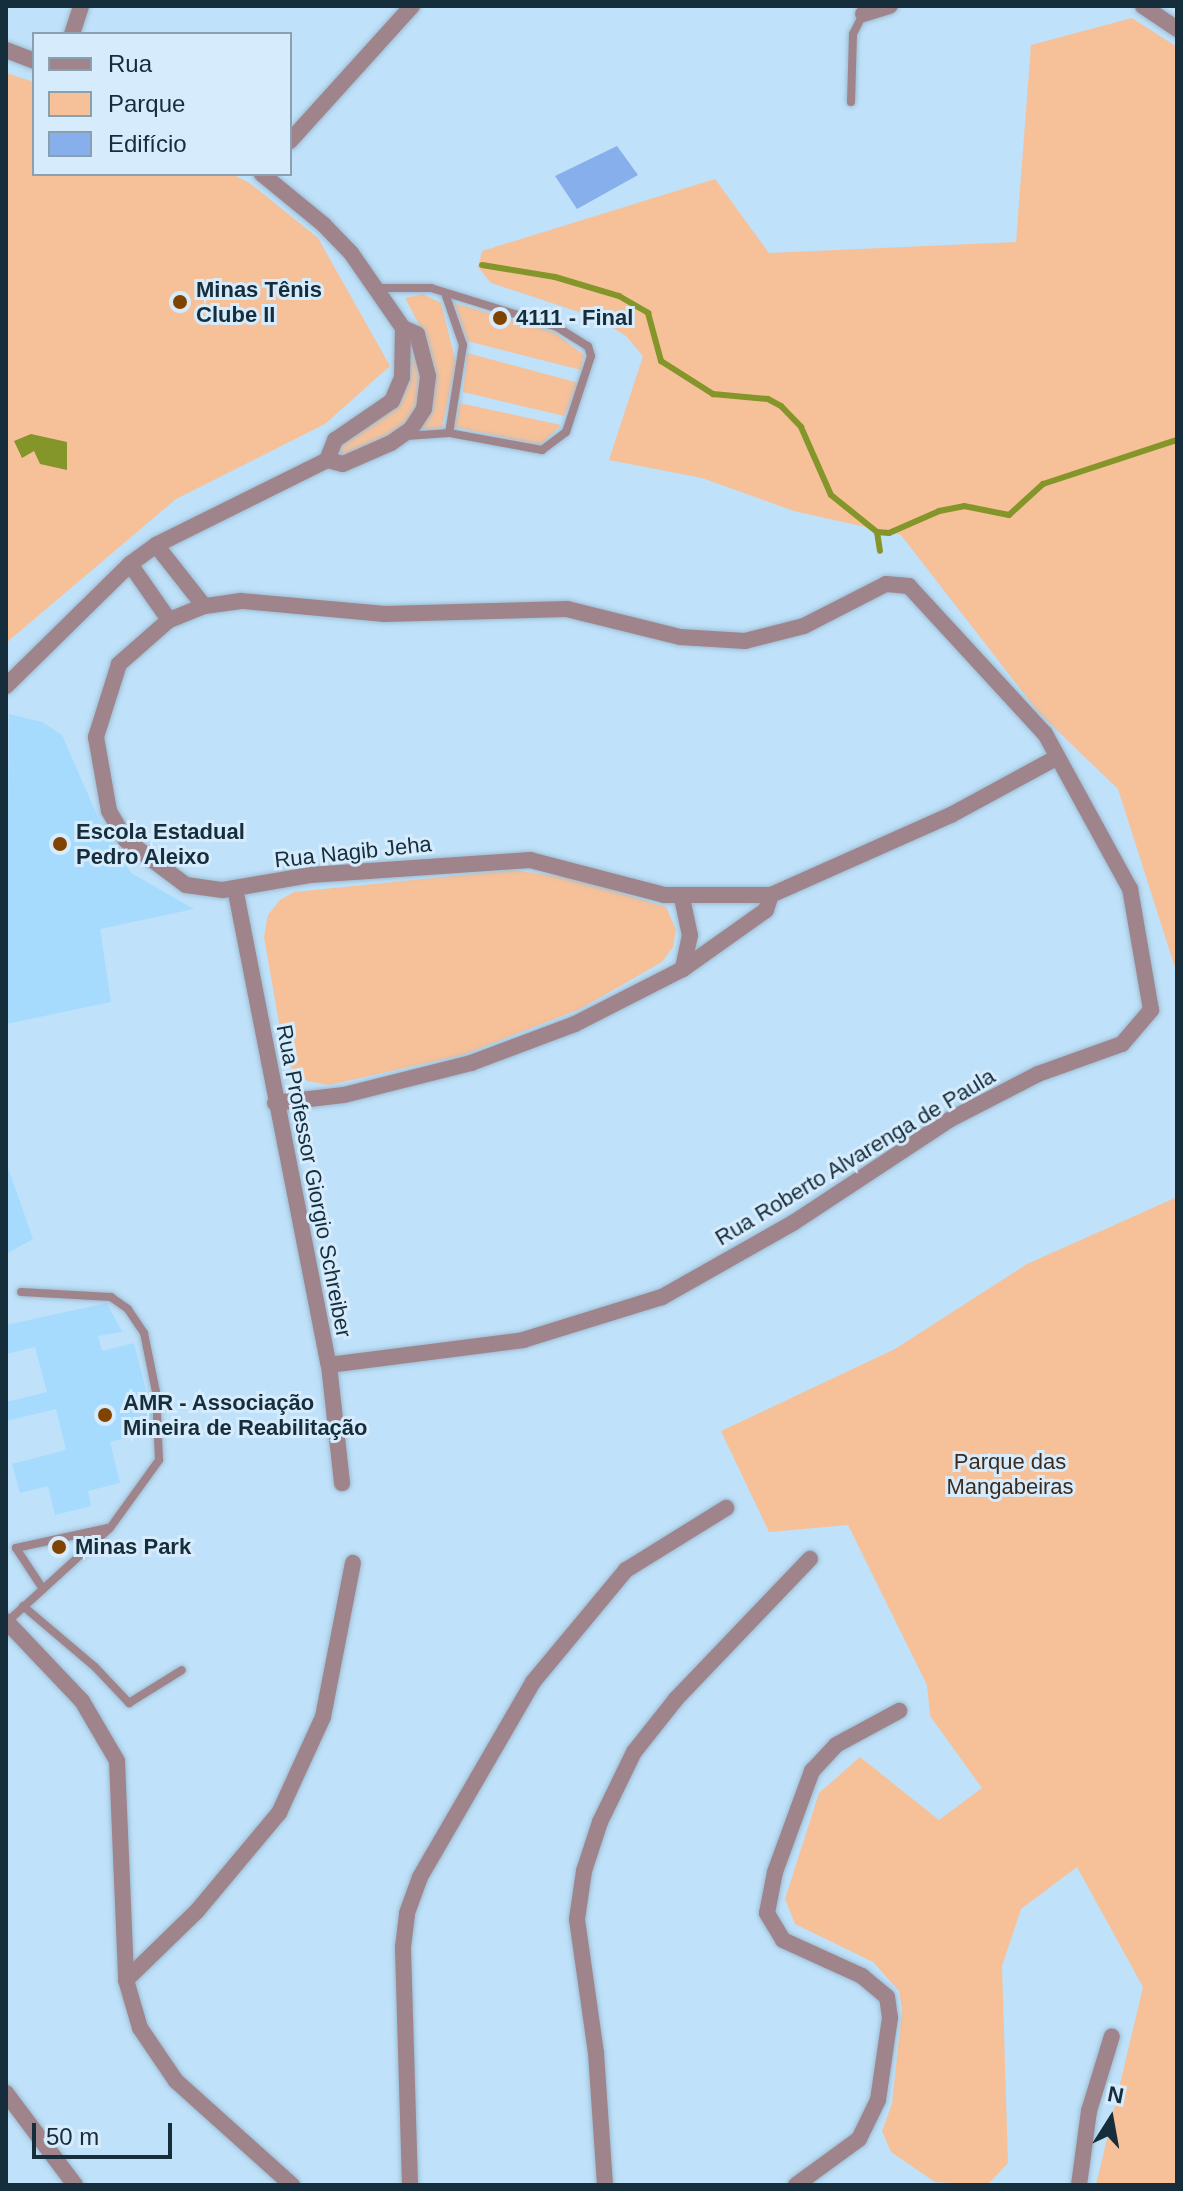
<!DOCTYPE html>
<html>
<head>
<meta charset="utf-8">
<style>
	body { margin:0 }
	#map { position:relative; width:1183px; height:2191px; overflow:hidden; background:#bfe1f9; font-family:Helvetica,sans-serif }
	div>[style] { position:absolute }
	[style*='--x'] { left:calc(var(--x)*1px); top:calc(var(--y)*1px); width:calc(var(--w)*1px); rotate:calc(var(--a)*1deg) }
	.built>* { inset:0; background:#a6dbfe }
	.green>* { inset:0; background:#f6c199 }
	.water>* { inset:0; background:#849529 }
	.stream>* { height:6px; margin:-3px; padding:0 3px; transform-origin:3px; border-radius:3px; background:#849529 }
	.building>* { inset:0; background:#86afeb }
	.roads { filter:drop-shadow(0 0 2px #9dbdd3) drop-shadow(0 0 2px #9dbdd3) }
	.service>* { height:8px; margin:-4px; padding:0 4px; transform-origin:4px; border-radius:4px; background:#a0848c }
	.minor>* { height:16px; margin:-8px; padding:0 8px; transform-origin:8px; border-radius:8px; background:#a0848c }
	.tertiary>* { height:16px; margin:-8px; padding:0 8px; transform-origin:8px; border-radius:8px; background:#a0848c }
	.dots>* { width:22px; height:22px; translate:-50% -50%; box-sizing:border-box; border:4px solid #d6ecfc; border-radius:50% }
	span { translate:-50% -50%; white-space:nowrap; text-align:center; line-height:1.15; -webkit-text-stroke:6px #d6ecfc; paint-order:stroke }
	.poi-label { font-size:22px; color:#162d3c; font-weight:700 }
	.left { translate:0 -50%; text-align:left }
	.street-label { font-size:22px; color:#162d3c }
	.park-label { font-size:22px; color:#3f2b1c }
	.frame { position:absolute; inset:0; border:8px solid #162d3c; pointer-events:none }
	.legend { position:absolute; left:32px; top:32px; width:260px; height:144px; box-sizing:border-box; background:#d6ecfc; border:2px solid #89a0af; margin:0; padding:10px 14px; list-style:none; font-size:24px; color:#162d3c }
	.legend li { display:flex; align-items:center; gap:16px; height:40px }
	.legend b { width:40px; border:2px solid #89a0af }
	.north { position:absolute; left:1071px; top:2079px; width:80px; height:80px; -webkit-text-stroke:6px #d6ecfc; paint-order:stroke; rotate:11deg; font-size:22px; font-weight:700; line-height:32px; text-align:center; color:#162d3c }
	.north::after { content:''; display:block; margin:auto; width:28px; height:36px; background:#162d3c; clip-path:polygon(50% 0,100% 100%,50% 72%,0 100%) }
	.scale { position:absolute; left:32px; top:2123px; width:140px; height:36px; box-sizing:border-box; border:4px solid #162d3c; border-top:0; padding-left:10px; font-size:24px; line-height:28px; white-space:nowrap; color:#162d3c; -webkit-text-stroke:6px #d6ecfc; paint-order:stroke }
</style>
</head>
<body>
<div id="map">
	<div class="built">
		<i style="clip-path:polygon(9px 714px,42px 722px,62px 735px,97px 815px,131px 873px,194px 909px,100px 929px,111px 1002px,6px 1024px)"></i>
		<i style="clip-path:polygon(6px 1162px,33px 1239px,6px 1254px)"></i>
		<i style="clip-path:polygon(107px 1303px,122px 1332px,98px 1336px,102px 1351px,134px 1343px,156px 1430px,110px 1442px,120px 1483px,88px 1491px,91px 1506px,55px 1515px,48px 1486px,20px 1493px,12px 1464px,66px 1450px,56px 1409px,6px 1421px,6px 1402px,47px 1392px,35px 1347px,6px 1354px,6px 1325px)"></i>
	</div>
	<div class="green">
		<i style="clip-path:polygon(1132px 18px,1177px 47px,1177px 974px,1118px 789px,1039px 713px,901px 535px,794px 511px,702px 478px,609px 460px,643px 356px,626px 336px,597px 318px,491px 283px,478px 267px,482px 251px,715px 179px,769px 253px,1016px 242px,1031px 45px)"></i>
		<i style="clip-path:polygon(6px 73px,34px 82px,34px 174px,232px 174px,251px 184px,318px 238px,390px 366px,325px 424px,176px 499px,6px 643px)"></i>
		<i style="clip-path:polygon(423px 294px,441px 303px,456px 363px,442px 428px,419px 430px,422px 330px,405px 298px)"></i>
		<i style="clip-path:polygon(454px 303px,554px 332px,584px 355px,581px 370px,467px 341px)"></i>
		<i style="clip-path:polygon(412px 338px,423px 387px,413px 416px,398px 432px,342px 458px,335px 456px,339px 444px,397px 404px,405px 340px)"></i>
		<i style="clip-path:polygon(467px 353px,579px 383px,564px 416px,463px 392px)"></i>
		<i style="clip-path:polygon(460px 403px,561px 425px,541px 445px,454px 427px)"></i>
		<i style="clip-path:polygon(513px 870px,572px 878px,666px 907px,676px 929px,673px 947px,662px 962px,580px 1009px,463px 1055px,329px 1085px,307px 1081px,286px 1063px,264px 937px,268px 915px,280px 900px,294px 892px)"></i>
		<i style="clip-path:polygon(1177px 1197px,1177px 2185px,1096px 2185px,1143px 1987px,1077px 1867px,1021px 1909px,1002px 1966px,1008px 2163px,987px 2185px,935px 2182px,891px 2152px,882px 2131px,892px 2104px,902px 2009px,899px 1991px,873px 1962px,795px 1924px,785px 1899px,819px 1793px,860px 1757px,939px 1820px,982px 1788px,930px 1716px,927px 1685px,848px 1525px,769px 1532px,721px 1431px,895px 1349px,1027px 1264px)"></i>
	</div>
	<div class="water">
		<i style="clip-path:polygon(31px 434px,67px 442px,67px 470px,40px 464px,34px 451px,22px 458px,14px 441px)"></i>
	</div>
	<div class="stream">
		<i style="--x:482;--y:265;--w:74;--a:9.3"></i>
		<i style="--x:555;--y:277;--w:67;--a:16.5"></i>
		<i style="--x:619;--y:296;--w:34;--a:30"></i>
		<i style="--x:648;--y:313;--w:50;--a:74.8"></i>
		<i style="--x:661;--y:361;--w:62;--a:32.4"></i>
		<i style="--x:713;--y:394;--w:55;--a:5.2"></i>
		<i style="--x:768;--y:399;--w:15;--a:28"></i>
		<i style="--x:781;--y:406;--w:29;--a:46"></i>
		<i style="--x:801;--y:427;--w:74;--a:66.2"></i>
		<i style="--x:831;--y:495;--w:59;--a:38.8"></i>
		<i style="--x:877;--y:532;--w:12;--a:5"></i>
		<i style="--x:889;--y:533;--w:55;--a:-23.7"></i>
		<i style="--x:939;--y:511;--w:25;--a:-11"></i>
		<i style="--x:964;--y:506;--w:46;--a:11.3"></i>
		<i style="--x:1009;--y:515;--w:46;--a:-42.4"></i>
		<i style="--x:1043;--y:484;--w:141;--a:-18.2"></i>
		<i style="--x:877;--y:532;--w:19;--a:81"></i>
	</div>
	<div class="building">
		<i style="clip-path:polygon(617px 146px,638px 175px,577px 209px,555px 176px)"></i>
	</div>
	<div class="roads">
		<div class="service">
			<i style="--x:851;--y:102;--w:68;--a:-88.3"></i>
			<i style="--x:853;--y:34;--w:22;--a:-63"></i>
			<i style="--x:376;--y:288;--w:55;--a:0"></i>
			<i style="--x:431;--y:288;--w:132;--a:17.2"></i>
			<i style="--x:557;--y:327;--w:36;--a:32"></i>
			<i style="--x:588;--y:346;--w:10;--a:73"></i>
			<i style="--x:591;--y:356;--w:80;--a:108.2"></i>
			<i style="--x:566;--y:432;--w:30;--a:143"></i>
			<i style="--x:542;--y:450;--w:95;--a:-169.6"></i>
			<i style="--x:449;--y:433;--w:43;--a:176"></i>
			<i style="--x:446;--y:296;--w:52;--a:70.9"></i>
			<i style="--x:463;--y:345;--w:89;--a:99"></i>
			<i style="--x:43;--y:1589;--w:49;--a:-123.4"></i>
			<i style="--x:16;--y:1548;--w:94;--a:-12.3"></i>
			<i style="--x:23;--y:1606;--w:94;--a:40.3"></i>
			<i style="--x:95;--y:1667;--w:50;--a:46.6"></i>
			<i style="--x:129;--y:1703;--w:62;--a:-31.9"></i>
			<i style="--x:7;--y:1622;--w:139;--a:-42.4"></i>
			<i style="--x:110;--y:1528;--w:84;--a:-54.2"></i>
			<i style="--x:159;--y:1460;--w:68;--a:-92.5"></i>
			<i style="--x:156;--y:1392;--w:60;--a:-101.5"></i>
			<i style="--x:144;--y:1333;--w:29;--a:-124"></i>
			<i style="--x:128;--y:1309;--w:21;--a:-145"></i>
			<i style="--x:111;--y:1297;--w:90;--a:-176.8"></i>
		</div>
		<div class="minor">
			<i style="--x:1143;--y:6;--w:41;--a:34.1"></i>
			<i style="--x:863;--y:14;--w:28;--a:-17"></i>
			<i style="--x:72;--y:34;--w:29;--a:-72"></i>
			<i style="--x:290;--y:141;--w:182;--a:-47.9"></i>
			<i style="--x:156;--y:545;--w:78;--a:51.8"></i>
			<i style="--x:130;--y:564;--w:68;--a:55.1"></i>
			<i style="--x:235;--y:888;--w:486;--a:78.9"></i>
			<i style="--x:329;--y:1365;--w:119;--a:83.7"></i>
			<i style="--x:682;--y:898;--w:38;--a:78"></i>
			<i style="--x:690;--y:935;--w:35;--a:102"></i>
			<i style="--x:275;--y:1103;--w:69;--a:-6.6"></i>
			<i style="--x:344;--y:1095;--w:131;--a:-14.1"></i>
			<i style="--x:471;--y:1063;--w:111;--a:-20.6"></i>
			<i style="--x:575;--y:1024;--w:121;--a:-27"></i>
			<i style="--x:683;--y:969;--w:102;--a:-35.4"></i>
			<i style="--x:766;--y:910;--w:16;--a:-72"></i>
			<i style="--x:771;--y:895;--w:197;--a:-24"></i>
			<i style="--x:951;--y:815;--w:119;--a:-28.5"></i>
			<i style="--x:329;--y:1365;--w:196;--a:-7.3"></i>
			<i style="--x:523;--y:1340;--w:145;--a:-17.2"></i>
			<i style="--x:662;--y:1297;--w:150;--a:-29.5"></i>
			<i style="--x:793;--y:1223;--w:187;--a:-33.4"></i>
			<i style="--x:949;--y:1120;--w:100;--a:-27.3"></i>
			<i style="--x:1038;--y:1074;--w:89;--a:-19.7"></i>
			<i style="--x:1122;--y:1044;--w:45;--a:-49.5"></i>
			<i style="--x:1151;--y:1010;--w:123;--a:-99.8"></i>
			<i style="--x:1130;--y:889;--w:177;--a:-118.7"></i>
			<i style="--x:1045;--y:734;--w:201;--a:-132.6"></i>
			<i style="--x:909;--y:586;--w:23;--a:-175"></i>
			<i style="--x:886;--y:584;--w:92;--a:152.9"></i>
			<i style="--x:804;--y:626;--w:61;--a:165.7"></i>
			<i style="--x:745;--y:641;--w:65;--a:-176.5"></i>
			<i style="--x:680;--y:637;--w:116;--a:-166.1"></i>
			<i style="--x:567;--y:609;--w:182;--a:178.4"></i>
			<i style="--x:385;--y:614;--w:145;--a:-174.8"></i>
			<i style="--x:241;--y:601;--w:37;--a:172"></i>
			<i style="--x:204;--y:606;--w:38;--a:158"></i>
			<i style="--x:169;--y:620;--w:67;--a:138.7"></i>
			<i style="--x:119;--y:664;--w:77;--a:107.5"></i>
			<i style="--x:96;--y:737;--w:75;--a:80"></i>
			<i style="--x:109;--y:811;--w:34;--a:60"></i>
			<i style="--x:126;--y:840;--w:75;--a:36.9"></i>
			<i style="--x:186;--y:885;--w:37;--a:8"></i>
			<i style="--x:223;--y:890;--w:88;--a:-9.8"></i>
			<i style="--x:310;--y:875;--w:221;--a:-3.9"></i>
			<i style="--x:530;--y:860;--w:138;--a:14.6"></i>
			<i style="--x:664;--y:895;--w:107;--a:0"></i>
			<i style="--x:6;--y:1621;--w:110;--a:46.5"></i>
			<i style="--x:82;--y:1701;--w:69;--a:59.7"></i>
			<i style="--x:117;--y:1761;--w:219;--a:87.6"></i>
			<i style="--x:126;--y:1980;--w:50;--a:73.7"></i>
			<i style="--x:140;--y:2028;--w:64;--a:55.8"></i>
			<i style="--x:176;--y:2081;--w:156;--a:41.9"></i>
			<i style="--x:126;--y:1980;--w:99;--a:-44.2"></i>
			<i style="--x:197;--y:1911;--w:128;--a:-50.1"></i>
			<i style="--x:279;--y:1813;--w:106;--a:-65.4"></i>
			<i style="--x:323;--y:1717;--w:157;--a:-79"></i>
			<i style="--x:6;--y:2093;--w:115;--a:53.1"></i>
			<i style="--x:410;--y:2185;--w:238;--a:-91.7"></i>
			<i style="--x:403;--y:1947;--w:34;--a:-83"></i>
			<i style="--x:407;--y:1913;--w:38;--a:-70"></i>
			<i style="--x:420;--y:1877;--w:225;--a:-59.9"></i>
			<i style="--x:533;--y:1682;--w:146;--a:-50.3"></i>
			<i style="--x:626;--y:1570;--w:118;--a:-31.8"></i>
			<i style="--x:605;--y:2185;--w:132;--a:-93.9"></i>
			<i style="--x:596;--y:2053;--w:135;--a:-98.1"></i>
			<i style="--x:577;--y:1919;--w:49;--a:-81.7"></i>
			<i style="--x:584;--y:1871;--w:52;--a:-71.9"></i>
			<i style="--x:600;--y:1822;--w:78;--a:-64.1"></i>
			<i style="--x:634;--y:1752;--w:68;--a:-51.6"></i>
			<i style="--x:676;--y:1699;--w:194;--a:-46.3"></i>
			<i style="--x:796;--y:2185;--w:78;--a:-36.1"></i>
			<i style="--x:859;--y:2139;--w:43;--a:-64"></i>
			<i style="--x:878;--y:2100;--w:83;--a:-81.7"></i>
			<i style="--x:890;--y:2018;--w:21;--a:-98"></i>
			<i style="--x:887;--y:1997;--w:33;--a:-140"></i>
			<i style="--x:862;--y:1976;--w:87;--a:-155.5"></i>
			<i style="--x:783;--y:1940;--w:31;--a:-121"></i>
			<i style="--x:767;--y:1913;--w:42;--a:-79"></i>
			<i style="--x:775;--y:1872;--w:108;--a:-69.9"></i>
			<i style="--x:812;--y:1771;--w:35;--a:-47"></i>
			<i style="--x:836;--y:1745;--w:72;--a:-28.4"></i>
			<i style="--x:1079;--y:2185;--w:75;--a:-82.3"></i>
			<i style="--x:1089;--y:2111;--w:78;--a:-73"></i>
		</div>
		<div class="tertiary">
			<i style="--x:6;--y:50;--w:30;--a:21"></i>
			<i style="--x:327;--y:460;--w:22;--a:-68"></i>
			<i style="--x:335;--y:440;--w:69;--a:-34.4"></i>
			<i style="--x:392;--y:401;--w:26;--a:-67"></i>
			<i style="--x:402;--y:377;--w:49;--a:-88.8"></i>
			<i style="--x:6;--y:686;--w:174;--a:-44.5"></i>
			<i style="--x:130;--y:564;--w:32;--a:-36"></i>
			<i style="--x:156;--y:545;--w:191;--a:-26.4"></i>
			<i style="--x:327;--y:460;--w:16;--a:14"></i>
			<i style="--x:343;--y:464;--w:52;--a:-23.6"></i>
			<i style="--x:391;--y:443;--w:24;--a:-35"></i>
			<i style="--x:411;--y:429;--w:24;--a:-57"></i>
			<i style="--x:424;--y:409;--w:33;--a:-83"></i>
			<i style="--x:428;--y:376;--w:43;--a:-104.7"></i>
			<i style="--x:417;--y:334;--w:15;--a:-157"></i>
			<i style="--x:403;--y:328;--w:91;--a:-124.7"></i>
			<i style="--x:351;--y:253;--w:40;--a:-134"></i>
			<i style="--x:323;--y:224;--w:79;--a:-140.7"></i>
		</div>
	</div>
	<div class="dots">
		<i style="left:180px;top:302px;background:#814300"></i>
		<i style="left:500px;top:318px;background:#814300"></i>
		<i style="left:60px;top:844px;background:#814300"></i>
		<i style="left:105px;top:1415px;background:#814300"></i>
		<i style="left:59px;top:1547px;background:#814300"></i>
	</div>
	<div class="poi-label">
		<span class="left" style="left:196px;top:302px">Minas Tênis<br>Clube II</span>
		<span class="left" style="left:516px;top:318px">4111 - Final</span>
		<span class="left" style="left:76px;top:844px">Escola Estadual<br>Pedro Aleixo</span>
		<span class="left" style="left:123px;top:1415px">AMR - Associação<br>Mineira de Reabilitação</span>
		<span class="left" style="left:75px;top:1547px">Minas Park</span>
	</div>
	<div class="street-label">
		<span style="left:353px;top:852px;rotate:-6deg">Rua Nagib Jeha</span>
		<span style="left:855px;top:1157px;rotate:-31deg">Rua Roberto Alvarenga de Paula</span>
		<span style="left:314px;top:1181px;rotate:79deg">Rua Professor Giorgio Schreiber</span>
	</div>
	<div class="park-label">
		<span style="left:1010px;top:1474px">Parque das<br>Mangabeiras</span>
	</div>
	<div class="frame"></div>
	<ul class="legend">
	<li><b style="height:10px;background:#a0848c"></b>Rua</li>
	<li><b style="height:22px;background:#f6c199"></b>Parque</li>
	<li><b style="height:22px;background:#86afeb"></b>Edifício</li>
	</ul>
	<div class="north">N</div>
	<div class="scale">50 m</div>
</div>
</body>
</html>
